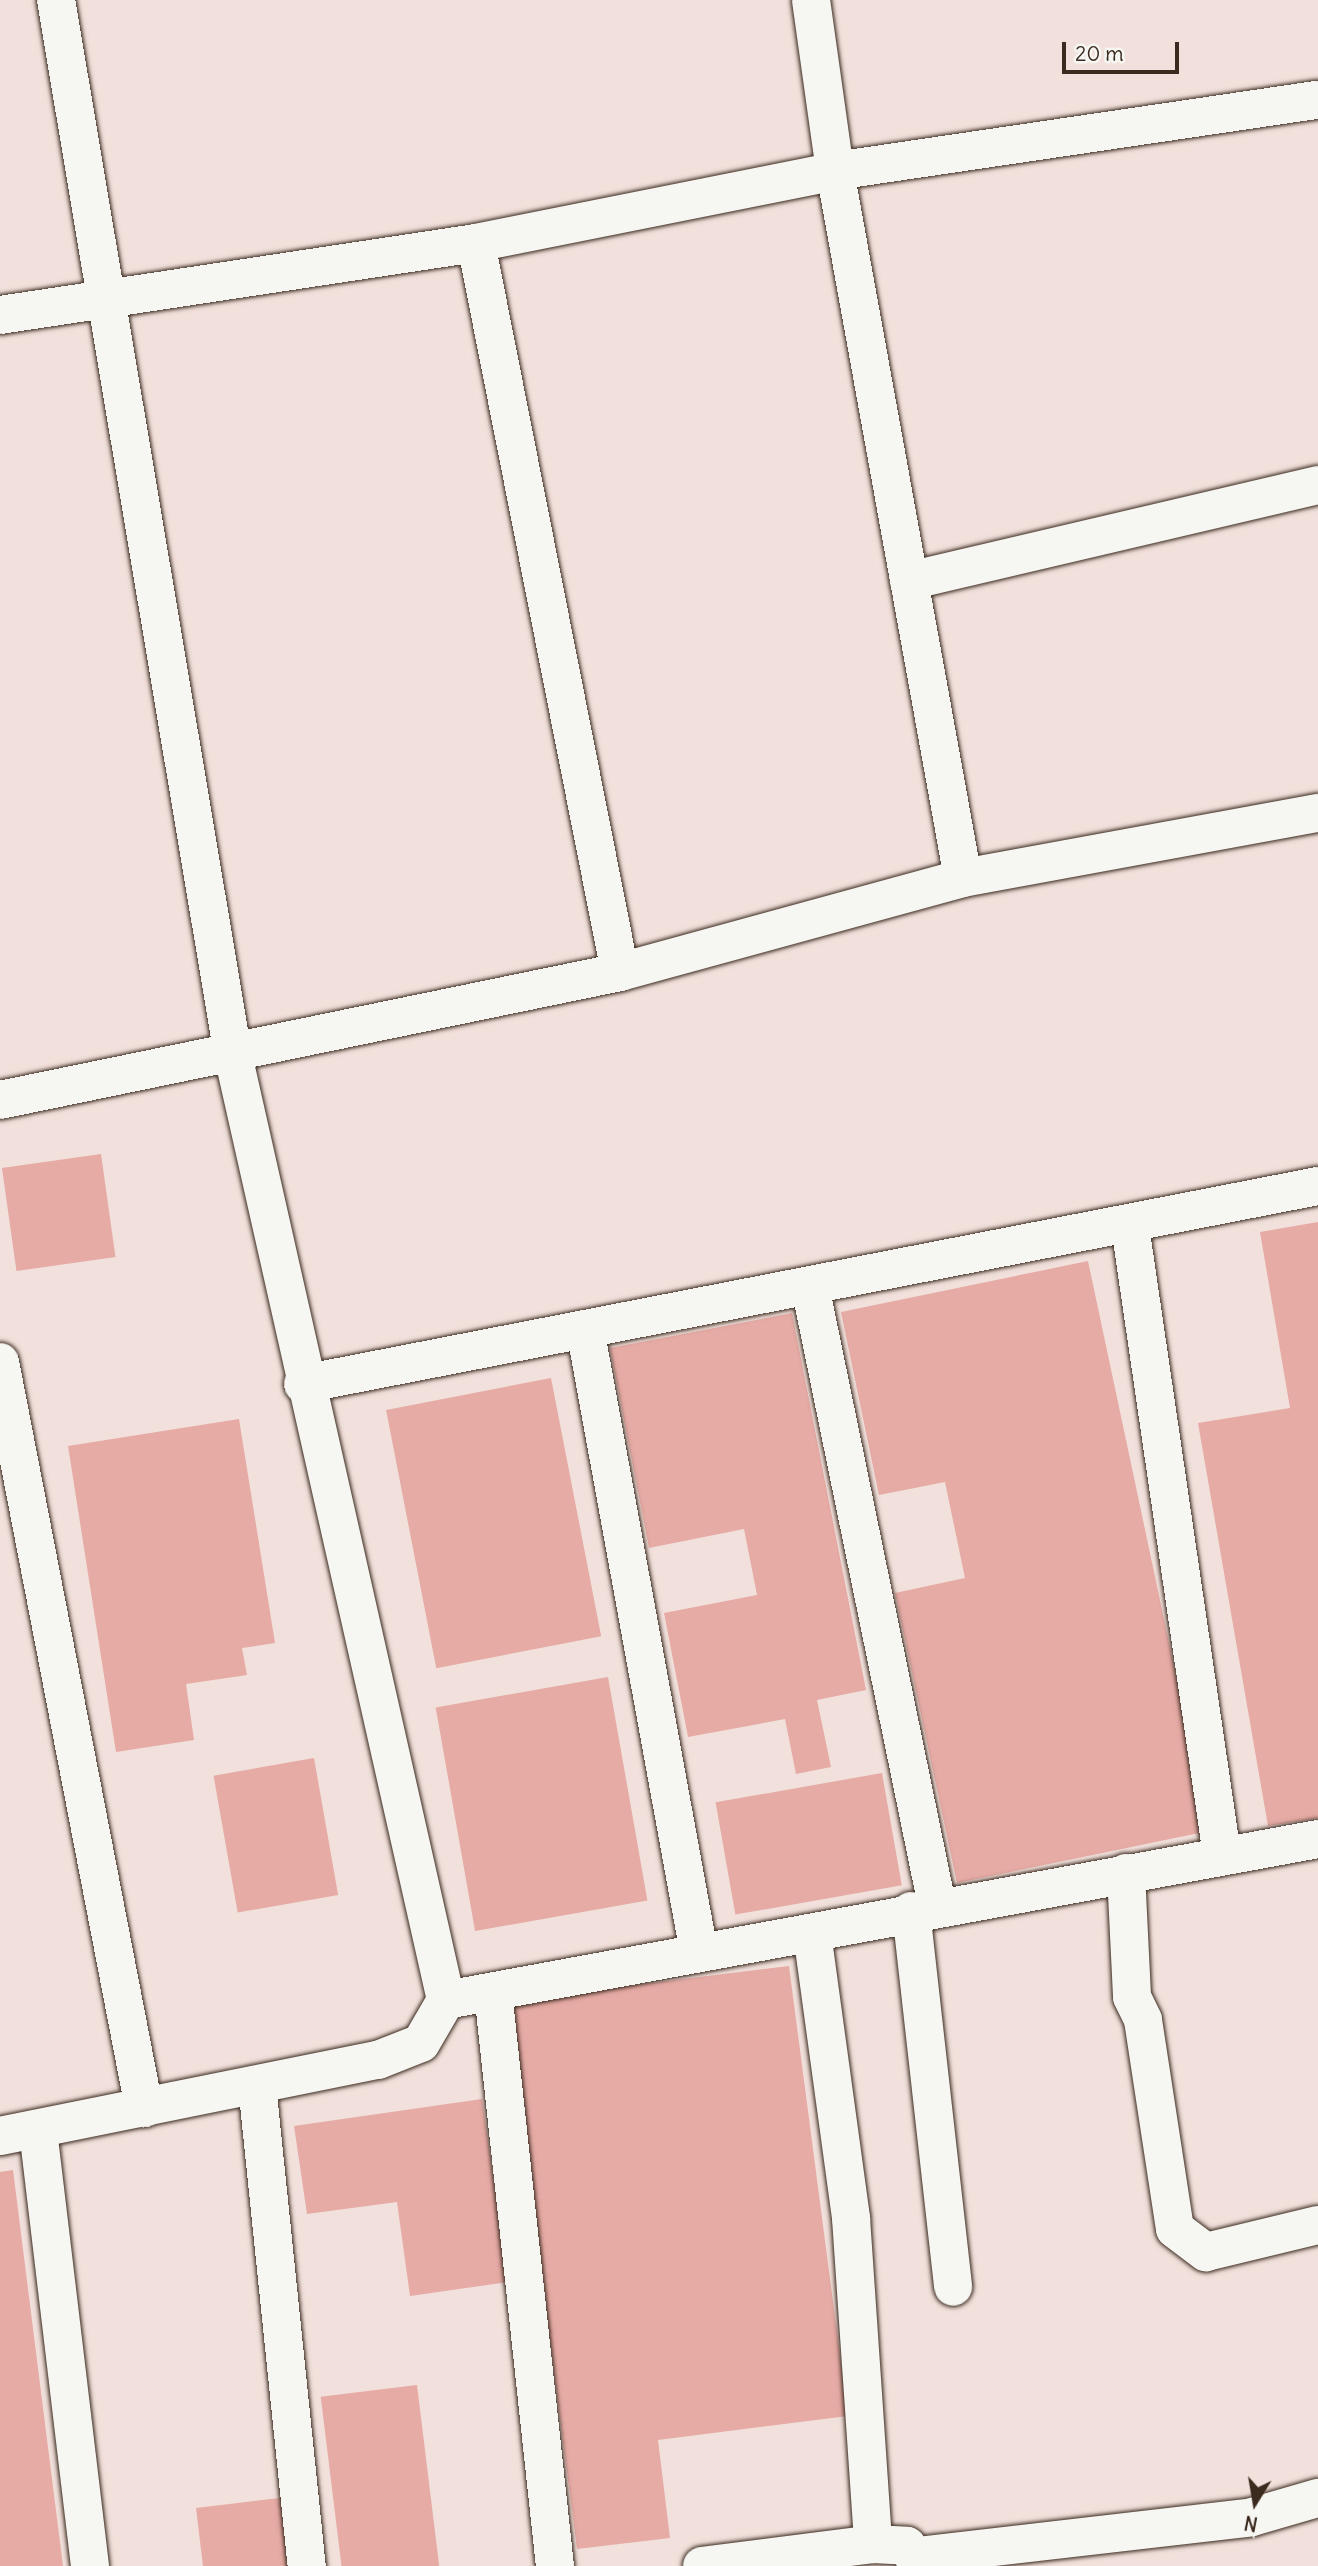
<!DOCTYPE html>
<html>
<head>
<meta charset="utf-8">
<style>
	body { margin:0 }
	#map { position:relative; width:1318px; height:2566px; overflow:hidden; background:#f1e0db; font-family:Delius,sans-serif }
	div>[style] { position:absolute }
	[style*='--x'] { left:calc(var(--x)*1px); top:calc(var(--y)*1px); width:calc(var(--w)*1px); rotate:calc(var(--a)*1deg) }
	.building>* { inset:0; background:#e6aba5; transform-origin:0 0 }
	.roads { filter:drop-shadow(0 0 2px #3b2a1e) drop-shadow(0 0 2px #3b2a1e) }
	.street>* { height:38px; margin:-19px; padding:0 19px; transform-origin:19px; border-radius:19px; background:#f6f6f2 }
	span { translate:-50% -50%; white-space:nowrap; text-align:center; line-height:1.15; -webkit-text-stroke:7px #f6f6f2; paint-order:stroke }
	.north { position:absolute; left:1220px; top:2468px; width:70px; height:70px; -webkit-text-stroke:5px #f6f6f2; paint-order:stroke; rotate:191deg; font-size:19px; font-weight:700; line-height:28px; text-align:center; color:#3b2a1e }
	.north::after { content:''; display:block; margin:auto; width:24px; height:32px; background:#3b2a1e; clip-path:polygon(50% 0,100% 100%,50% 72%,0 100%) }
	.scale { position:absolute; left:1062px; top:42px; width:117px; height:32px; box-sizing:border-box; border:4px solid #3b2a1e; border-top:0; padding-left:9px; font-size:21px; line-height:24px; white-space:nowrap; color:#3b2a1e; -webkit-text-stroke:5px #f6f6f2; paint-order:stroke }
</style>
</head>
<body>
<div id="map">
	<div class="building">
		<i style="left:101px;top:1154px;width:104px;height:100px;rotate:82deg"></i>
		<i style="clip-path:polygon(1318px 1222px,1318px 1818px,1268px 1826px,1198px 1423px,1290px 1408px,1260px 1232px)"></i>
		<i style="clip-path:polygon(1088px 1261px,1209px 1831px,957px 1883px,895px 1593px,965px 1578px,945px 1482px,879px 1495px,841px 1312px)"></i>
		<i style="clip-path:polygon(792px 1313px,866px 1690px,817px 1700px,831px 1767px,796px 1774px,785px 1719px,688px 1737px,664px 1613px,757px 1595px,744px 1529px,649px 1548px,610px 1348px)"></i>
		<i style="left:551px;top:1378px;width:263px;height:168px;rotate:79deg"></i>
		<i style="clip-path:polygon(239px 1419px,275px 1643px,242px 1648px,247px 1675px,186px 1684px,194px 1740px,116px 1752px,68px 1446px)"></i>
		<i style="left:608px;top:1677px;width:227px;height:175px;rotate:80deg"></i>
		<i style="left:314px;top:1758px;width:139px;height:102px;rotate:80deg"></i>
		<i style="left:882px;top:1773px;width:114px;height:169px;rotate:80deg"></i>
		<i style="clip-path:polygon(789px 1966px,848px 2416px,658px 2440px,670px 2538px,577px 2549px,506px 2001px)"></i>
		<i style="clip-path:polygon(482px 2099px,508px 2282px,410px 2296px,397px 2202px,307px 2214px,294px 2126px)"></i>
		<i style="clip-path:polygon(13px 2170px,63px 2566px,0 2566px,0 2172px)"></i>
		<i style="left:417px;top:2385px;width:182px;height:97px;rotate:83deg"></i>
		<i style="clip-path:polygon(288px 2497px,296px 2566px,203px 2566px,196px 2508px)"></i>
	</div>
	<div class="roads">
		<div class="street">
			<i style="--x:811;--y:0;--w:173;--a:82"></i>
			<i style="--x:835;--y:171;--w:718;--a:79.74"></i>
			<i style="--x:476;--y:243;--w:743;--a:78.83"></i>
			<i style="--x:0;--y:315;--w:481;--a:-8.6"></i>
			<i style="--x:476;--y:243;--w:366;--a:-11.3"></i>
			<i style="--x:835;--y:171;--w:488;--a:-8.4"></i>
			<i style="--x:909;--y:581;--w:420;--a:-13.2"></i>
			<i style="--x:0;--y:1100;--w:633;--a:-11.66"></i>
			<i style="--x:620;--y:972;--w:356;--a:-15.3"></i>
			<i style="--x:963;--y:878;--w:361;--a:-10.4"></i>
			<i style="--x:1130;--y:1226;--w:636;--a:81.68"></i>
			<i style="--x:810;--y:1286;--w:632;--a:78.41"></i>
			<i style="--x:586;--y:1334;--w:629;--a:79.65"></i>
			<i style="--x:0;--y:1362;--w:760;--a:79.07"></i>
			<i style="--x:303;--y:1384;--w:1034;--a:-11.04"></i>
			<i style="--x:1126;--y:1873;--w:124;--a:87.2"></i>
			<i style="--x:1132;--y:1997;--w:25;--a:64"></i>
			<i style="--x:1143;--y:2020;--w:211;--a:81.3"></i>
			<i style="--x:1175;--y:2229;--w:39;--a:37"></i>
			<i style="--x:1206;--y:2252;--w:115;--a:-13.6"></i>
			<i style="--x:911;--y:1911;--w:378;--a:83.6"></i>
			<i style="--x:812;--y:1933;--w:288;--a:82.2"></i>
			<i style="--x:851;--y:2218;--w:327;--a:86.1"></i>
			<i style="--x:873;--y:2544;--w:34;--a:3"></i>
			<i style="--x:907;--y:2546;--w:23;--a:59"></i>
			<i style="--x:493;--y:1992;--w:577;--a:83.84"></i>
			<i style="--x:446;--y:2000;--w:887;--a:-10.46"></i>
			<i style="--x:257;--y:2085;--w:484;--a:84.1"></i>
			<i style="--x:38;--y:2130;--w:439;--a:83.2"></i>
			<i style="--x:0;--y:2136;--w:386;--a:-11.4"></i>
			<i style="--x:378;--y:2060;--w:46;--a:-21.6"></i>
			<i style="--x:421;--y:2043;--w:50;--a:-59.8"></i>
			<i style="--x:446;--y:2000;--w:969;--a:-102.7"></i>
			<i style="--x:233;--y:1055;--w:1070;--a:-99.52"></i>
			<i style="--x:917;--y:2556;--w:337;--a:-6.6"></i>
			<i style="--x:1252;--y:2517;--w:69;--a:-16.1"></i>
			<i style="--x:702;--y:2566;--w:172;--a:-7.3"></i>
		</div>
	</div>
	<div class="north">N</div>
	<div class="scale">20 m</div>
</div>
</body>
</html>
